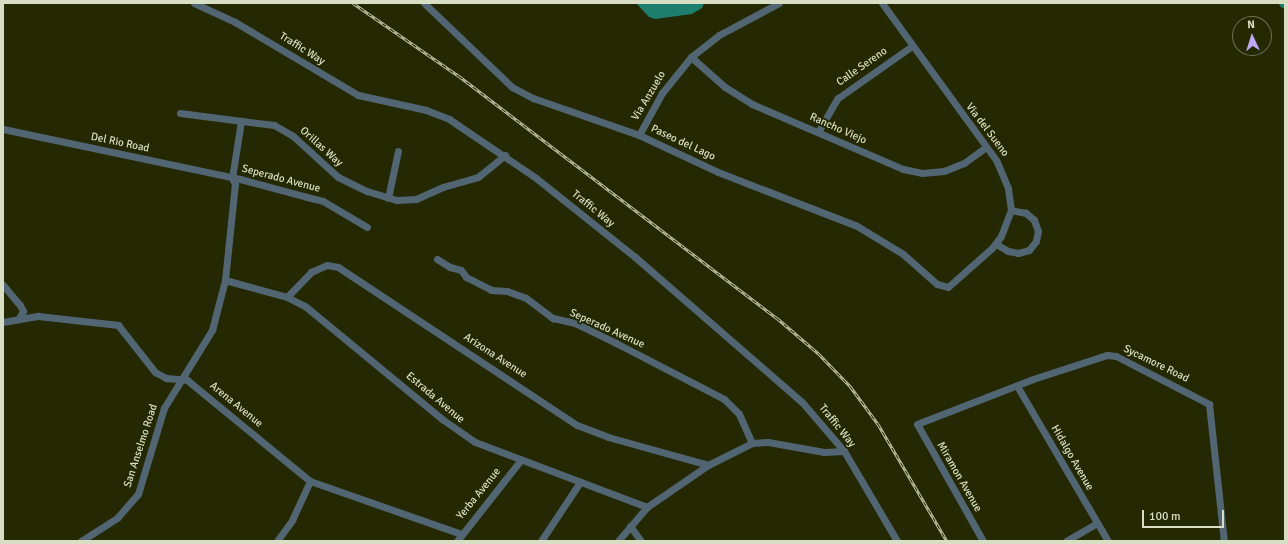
<!DOCTYPE html>
<html>
<head>
<meta charset="utf-8">
<style>
	body { margin:0 }
	#map { position:relative; width:1288px; height:544px; overflow:hidden; background:#242904; font-family:Signika,sans-serif }
	div>[style] { position:absolute }
	[style*='--x'] { left:calc(var(--x)*1px); top:calc(var(--y)*1px); width:calc(var(--w)*1px); rotate:calc(var(--a)*1deg) }
	.water>* { inset:0; background:#1e7e6d }
	.river>* { height:10px; margin:-5px; padding:0 5px; transform-origin:5px; border-radius:5px; background:#1e7e6d }
	.minor>* { height:7px; margin:-3.5px; padding:0 3.5px; transform-origin:3.5px; border-radius:3.5px; background:#526573 }
	.rail>* { height:3px; margin-top:-1.5px; transform-origin:0; background:repeating-linear-gradient(90deg,#242904 0 4.5px,#c0c6a9 0 9px); box-sizing:border-box; border-block:1px solid #c0c6a9 }
	span { translate:-50% -50%; white-space:nowrap; text-align:center; line-height:1.15; -webkit-text-stroke:4px #242904; paint-order:stroke }
	.street-label { font-size:11px; color:#d8dec3 }
	.frame { position:absolute; inset:0; border:4px solid #d8dec3; pointer-events:none }
	.north { position:absolute; left:1232px; top:16px; width:40px; height:40px; box-sizing:border-box; background:#242904; border:1px solid #6c7150; border-radius:50%; rotate:356deg; font-size:11px; font-weight:700; line-height:16px; text-align:center; color:#d8dec3 }
	.north::after { content:''; display:block; margin:auto; width:14px; height:18px; background:#bfa9f4; clip-path:polygon(50% 0,100% 100%,50% 72%,0 100%) }
	.scale { position:absolute; left:1142px; top:510px; width:82px; height:18px; box-sizing:border-box; border:2px solid #d8dec3; border-top:0; padding-left:5px; font-size:12px; line-height:14px; white-space:nowrap; color:#d8dec3; -webkit-text-stroke:3px #242904; paint-order:stroke }
</style>
</head>
<body>
<div id="map">
	<div class="water">
		<i style="clip-path:polygon(636px 3px,704px 3px,702px 8px,692px 14px,655px 19px,649px 17px)"></i>
	</div>
	<div class="river">
		<i style="--x:1284;--y:3;--w:1;--a:45"></i>
	</div>
	<div class="minor">
		<i style="--x:194;--y:3;--w:45;--a:24.9"></i>
		<i style="--x:235;--y:22;--w:143;--a:30.7"></i>
		<i style="--x:358;--y:95;--w:70;--a:12.4"></i>
		<i style="--x:426;--y:110;--w:25;--a:21"></i>
		<i style="--x:449;--y:119;--w:105;--a:34.1"></i>
		<i style="--x:536;--y:178;--w:127;--a:38.6"></i>
		<i style="--x:635;--y:257;--w:221;--a:41"></i>
		<i style="--x:802;--y:402;--w:65;--a:49.4"></i>
		<i style="--x:844;--y:451;--w:104;--a:59.5"></i>
		<i style="--x:424;--y:3;--w:122;--a:43.7"></i>
		<i style="--x:512;--y:87;--w:24;--a:28"></i>
		<i style="--x:533;--y:98;--w:112;--a:19.2"></i>
		<i style="--x:639;--y:135;--w:87;--a:25.1"></i>
		<i style="--x:718;--y:172;--w:149;--a:21.2"></i>
		<i style="--x:857;--y:226;--w:54;--a:31.3"></i>
		<i style="--x:903;--y:254;--w:45;--a:41.4"></i>
		<i style="--x:937;--y:284;--w:11;--a:15"></i>
		<i style="--x:948;--y:287;--w:59;--a:-41.6"></i>
		<i style="--x:992;--y:248;--w:15;--a:-53"></i>
		<i style="--x:1001;--y:236;--w:28;--a:-69"></i>
		<i style="--x:1011;--y:210;--w:22;--a:-98"></i>
		<i style="--x:1008;--y:188;--w:30;--a:-113"></i>
		<i style="--x:996;--y:160;--w:194;--a:-126"></i>
		<i style="--x:691;--y:57;--w:45;--a:41.4"></i>
		<i style="--x:725;--y:87;--w:32;--a:32"></i>
		<i style="--x:752;--y:104;--w:164;--a:23.3"></i>
		<i style="--x:903;--y:169;--w:19;--a:12"></i>
		<i style="--x:922;--y:173;--w:22;--a:-5"></i>
		<i style="--x:944;--y:171;--w:22;--a:-22"></i>
		<i style="--x:964;--y:163;--w:27;--a:-36"></i>
		<i style="--x:180;--y:113;--w:95;--a:7.3"></i>
		<i style="--x:274;--y:125;--w:22;--a:30"></i>
		<i style="--x:293;--y:136;--w:61;--a:42.3"></i>
		<i style="--x:338;--y:177;--w:32;--a:26"></i>
		<i style="--x:367;--y:191;--w:31;--a:17"></i>
		<i style="--x:397;--y:200;--w:19;--a:-3"></i>
		<i style="--x:416;--y:199;--w:30;--a:-24"></i>
		<i style="--x:443;--y:187;--w:36;--a:-16"></i>
		<i style="--x:478;--y:177;--w:35;--a:-39"></i>
		<i style="--x:3;--y:129;--w:242;--a:11.9"></i>
		<i style="--x:240;--y:179;--w:69;--a:15"></i>
		<i style="--x:307;--y:197;--w:16;--a:14"></i>
		<i style="--x:323;--y:201;--w:51;--a:30.6"></i>
		<i style="--x:818;--y:132;--w:39;--a:-60"></i>
		<i style="--x:838;--y:98;--w:90;--a:-35.1"></i>
		<i style="--x:639;--y:135;--w:48;--a:-61.3"></i>
		<i style="--x:662;--y:93;--w:46;--a:-51.1"></i>
		<i style="--x:691;--y:57;--w:36;--a:-38"></i>
		<i style="--x:719;--y:35;--w:68;--a:-28.1"></i>
		<i style="--x:232;--y:178;--w:58;--a:-81"></i>
		<i style="--x:388;--y:198;--w:48;--a:-78"></i>
		<i style="--x:996;--y:244;--w:14;--a:30"></i>
		<i style="--x:1008;--y:251;--w:10;--a:11"></i>
		<i style="--x:1018;--y:253;--w:11;--a:-15"></i>
		<i style="--x:1029;--y:250;--w:11;--a:-52"></i>
		<i style="--x:1036;--y:241;--w:10;--a:-79"></i>
		<i style="--x:1038;--y:231;--w:12;--a:-110"></i>
		<i style="--x:1034;--y:220;--w:11;--a:-139"></i>
		<i style="--x:1026;--y:213;--w:15;--a:-169"></i>
		<i style="--x:437;--y:259;--w:15;--a:32"></i>
		<i style="--x:450;--y:267;--w:11;--a:15"></i>
		<i style="--x:461;--y:270;--w:9;--a:54"></i>
		<i style="--x:466;--y:277;--w:28;--a:27"></i>
		<i style="--x:491;--y:290;--w:16;--a:4"></i>
		<i style="--x:507;--y:291;--w:20;--a:20"></i>
		<i style="--x:526;--y:298;--w:34;--a:37"></i>
		<i style="--x:553;--y:318;--w:23;--a:13"></i>
		<i style="--x:575;--y:323;--w:46;--a:26"></i>
		<i style="--x:616;--y:343;--w:122;--a:27.4"></i>
		<i style="--x:724;--y:399;--w:21;--a:45"></i>
		<i style="--x:739;--y:414;--w:32;--a:66"></i>
		<i style="--x:225;--y:280;--w:64;--a:15.3"></i>
		<i style="--x:287;--y:297;--w:20;--a:27"></i>
		<i style="--x:305;--y:306;--w:178;--a:39.5"></i>
		<i style="--x:442;--y:419;--w:40;--a:34.9"></i>
		<i style="--x:475;--y:442;--w:184;--a:20.7"></i>
		<i style="--x:3;--y:285;--w:26;--a:50"></i>
		<i style="--x:20;--y:305;--w:7;--a:63"></i>
		<i style="--x:23;--y:311;--w:8;--a:120"></i>
		<i style="--x:287;--y:297;--w:35;--a:-46"></i>
		<i style="--x:311;--y:272;--w:17;--a:-24"></i>
		<i style="--x:327;--y:265;--w:11;--a:10"></i>
		<i style="--x:338;--y:267;--w:287;--a:33.5"></i>
		<i style="--x:577;--y:425;--w:33;--a:21"></i>
		<i style="--x:608;--y:437;--w:104;--a:15.6"></i>
		<i style="--x:3;--y:322;--w:36;--a:-10"></i>
		<i style="--x:38;--y:316;--w:81;--a:6.4"></i>
		<i style="--x:118;--y:325;--w:60;--a:51.8"></i>
		<i style="--x:155;--y:372;--w:13;--a:29"></i>
		<i style="--x:166;--y:378;--w:21;--a:5"></i>
		<i style="--x:187;--y:380;--w:159;--a:39.4"></i>
		<i style="--x:310;--y:481;--w:160;--a:19.3"></i>
		<i style="--x:1017;--y:386;--w:180;--a:59.6"></i>
		<i style="--x:630;--y:526;--w:19;--a:54"></i>
		<i style="--x:81;--y:541;--w:43;--a:-32.6"></i>
		<i style="--x:117;--y:518;--w:32;--a:-49"></i>
		<i style="--x:138;--y:494;--w:90;--a:-73.2"></i>
		<i style="--x:164;--y:408;--w:92;--a:-58.4"></i>
		<i style="--x:212;--y:330;--w:52;--a:-75.4"></i>
		<i style="--x:225;--y:280;--w:97;--a:-84.1"></i>
		<i style="--x:235;--y:184;--w:7;--a:-117"></i>
		<i style="--x:277;--y:541;--w:26;--a:-54"></i>
		<i style="--x:292;--y:520;--w:43;--a:-65.2"></i>
		<i style="--x:457;--y:541;--w:102;--a:-51.8"></i>
		<i style="--x:541;--y:541;--w:71;--a:-56.5"></i>
		<i style="--x:618;--y:541;--w:45;--a:-49.5"></i>
		<i style="--x:647;--y:507;--w:74;--a:-34.5"></i>
		<i style="--x:708;--y:465;--w:49;--a:-26.6"></i>
		<i style="--x:752;--y:443;--w:16;--a:-4"></i>
		<i style="--x:768;--y:442;--w:57;--a:10.1"></i>
		<i style="--x:824;--y:452;--w:20;--a:-3"></i>
		<i style="--x:983;--y:541;--w:134;--a:-119.4"></i>
		<i style="--x:917;--y:424;--w:124;--a:-21.2"></i>
		<i style="--x:1033;--y:379;--w:78;--a:-18"></i>
		<i style="--x:1107;--y:355;--w:9;--a:6"></i>
		<i style="--x:1116;--y:356;--w:105;--a:27.3"></i>
		<i style="--x:1209;--y:404;--w:138;--a:83.8"></i>
		<i style="--x:1066;--y:541;--w:36;--a:-30"></i>
	</div>
	<div class="rail">
		<i style="--x:353;--y:3;--w:129;--a:34.6"></i>
		<i style="--x:459;--y:76;--w:400;--a:37.3"></i>
		<i style="--x:777;--y:318;--w:54;--a:40.5"></i>
		<i style="--x:818;--y:353;--w:46;--a:45.9"></i>
		<i style="--x:850;--y:386;--w:47;--a:53.6"></i>
		<i style="--x:878;--y:424;--w:136;--a:59.5"></i>
	</div>
	<div class="street-label">
		<span style="left:302px;top:49px;rotate:32deg">Traffic Way</span>
		<span style="left:862px;top:67px;rotate:-35deg">Calle Sereno</span>
		<span style="left:649px;top:96px;rotate:-59deg">Via Anzuelo</span>
		<span style="left:838px;top:129px;rotate:24deg">Rancho Viejo</span>
		<span style="left:987px;top:130px;rotate:53deg">Via del Sueno</span>
		<span style="left:120px;top:143px;rotate:12deg">Del Rio Road</span>
		<span style="left:683px;top:143px;rotate:25deg">Paseo del Lago</span>
		<span style="left:321px;top:147px;rotate:42deg">Orillas Way</span>
		<span style="left:281px;top:179px;rotate:15deg">Seperado Avenue</span>
		<span style="left:593px;top:209px;rotate:39deg">Traffic Way</span>
		<span style="left:607px;top:329px;rotate:24deg">Seperado Avenue</span>
		<span style="left:495px;top:356px;rotate:33deg">Arizona Avenue</span>
		<span style="left:1156px;top:364px;rotate:26deg">Sycamore Road</span>
		<span style="left:435px;top:398px;rotate:40deg">Estrada Avenue</span>
		<span style="left:236px;top:405px;rotate:39deg">Arena Avenue</span>
		<span style="left:837px;top:426px;rotate:51deg">Traffic Way</span>
		<span style="left:141px;top:446px;rotate:-72deg">San Anselmo Road</span>
		<span style="left:1072px;top:458px;rotate:60deg">Hidalgo Avenue</span>
		<span style="left:959px;top:477px;rotate:60deg">Miramon Avenue</span>
		<span style="left:479px;top:494px;rotate:-51deg">Yerba Avenue</span>
	</div>
	<div class="frame"></div>
	<div class="north">N</div>
	<div class="scale">100 m</div>
</div>
</body>
</html>
